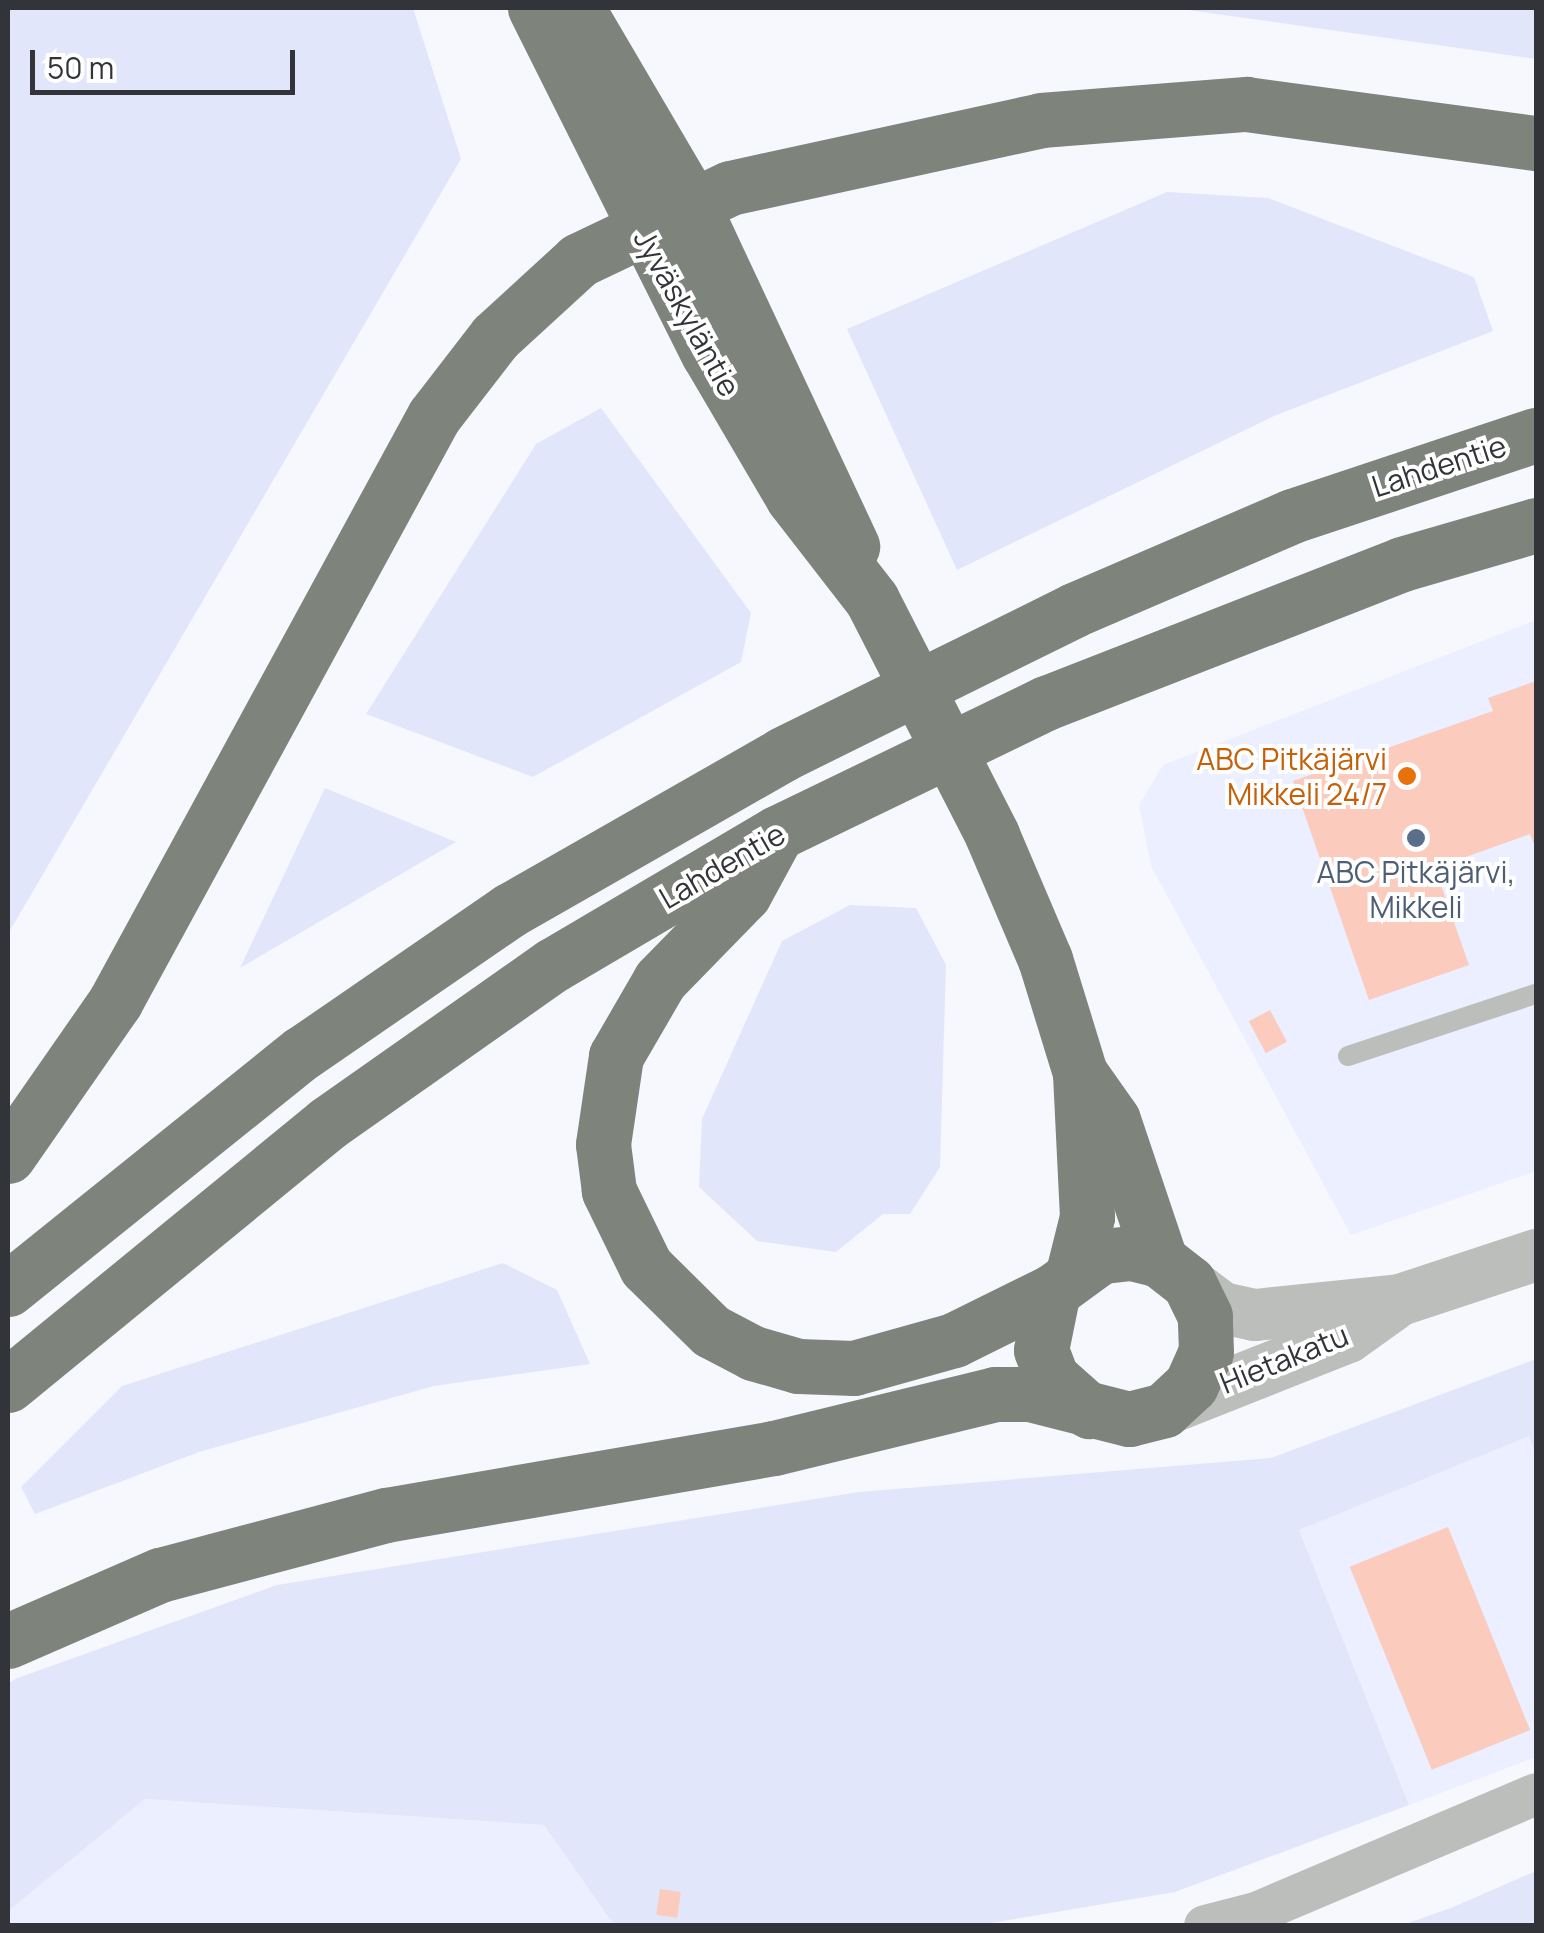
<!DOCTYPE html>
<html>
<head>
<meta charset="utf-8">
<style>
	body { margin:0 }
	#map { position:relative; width:1544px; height:1933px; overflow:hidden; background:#f7f8fd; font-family:Manrope,sans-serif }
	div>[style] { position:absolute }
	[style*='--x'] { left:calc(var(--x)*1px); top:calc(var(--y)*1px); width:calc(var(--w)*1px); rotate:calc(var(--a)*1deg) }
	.built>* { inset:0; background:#ebefff }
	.green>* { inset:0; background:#e1e6fb }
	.building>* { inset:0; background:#fbcbbe; transform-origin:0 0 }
	.service>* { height:20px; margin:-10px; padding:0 10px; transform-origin:10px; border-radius:10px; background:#bbbeba }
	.minor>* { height:42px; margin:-21px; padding:0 21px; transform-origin:21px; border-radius:21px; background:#bbbeba }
	.tertiary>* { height:52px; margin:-26px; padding:0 26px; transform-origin:26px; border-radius:26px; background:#bbbeba }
	.trunk>* { height:55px; margin:-27.5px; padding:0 27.5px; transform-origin:27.5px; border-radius:27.5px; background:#7e847c }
	.trunk-bridge>* { height:55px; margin:-27.5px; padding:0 27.5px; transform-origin:27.5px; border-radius:27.5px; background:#7e847c }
	.dots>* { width:28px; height:28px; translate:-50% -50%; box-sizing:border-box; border:5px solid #fff; border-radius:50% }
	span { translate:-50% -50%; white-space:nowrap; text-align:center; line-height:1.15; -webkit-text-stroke:8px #fff; paint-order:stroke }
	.street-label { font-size:30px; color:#333439 }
	.food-label { font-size:30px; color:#c56008 }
	.right { translate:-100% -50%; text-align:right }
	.service-label { font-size:30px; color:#4e5e75 }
	.frame { position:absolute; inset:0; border:10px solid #333439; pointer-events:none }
	.scale { position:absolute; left:30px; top:50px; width:265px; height:45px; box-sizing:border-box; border:5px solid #333439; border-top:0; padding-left:12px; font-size:30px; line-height:35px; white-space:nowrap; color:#333439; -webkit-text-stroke:8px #fff; paint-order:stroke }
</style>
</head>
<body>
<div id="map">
	<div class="built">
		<i style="clip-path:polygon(1536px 620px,1536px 1171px,1351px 1235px,1151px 866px,1139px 805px,1163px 765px)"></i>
		<i style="clip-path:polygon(1529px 1435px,1536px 1456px,1536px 1757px,1409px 1805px,1299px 1530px)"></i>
		<i style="clip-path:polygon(145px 1799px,544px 1825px,614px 1925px,8px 1926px,8px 1906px)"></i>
	</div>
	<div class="green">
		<i style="clip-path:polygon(8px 8px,413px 8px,461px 159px,8px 934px)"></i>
		<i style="clip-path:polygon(1174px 8px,1536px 8px,1536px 59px)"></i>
		<i style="clip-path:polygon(1167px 192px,1268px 198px,1474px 277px,1493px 331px,1274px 416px,957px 570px,847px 329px)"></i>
		<i style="clip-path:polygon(601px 408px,751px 613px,741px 662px,533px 777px,366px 714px,536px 444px)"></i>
		<i style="clip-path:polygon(325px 788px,456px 842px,240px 968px)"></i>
		<i style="clip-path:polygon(850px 905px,916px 908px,946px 965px,940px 1167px,910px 1214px,883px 1214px,836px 1252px,757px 1241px,699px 1187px,702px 1119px,782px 941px)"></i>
		<i style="clip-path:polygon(503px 1263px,557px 1290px,590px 1364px,434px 1386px,199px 1452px,35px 1514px,21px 1487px,122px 1386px)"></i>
		<i style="clip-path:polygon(1536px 1359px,1536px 1456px,1529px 1436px,1299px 1530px,1409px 1805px,1175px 1892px,979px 1925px,614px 1925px,544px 1825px,145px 1799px,8px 1911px,8px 1684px,15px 1679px,277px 1585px,859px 1492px,1271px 1458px)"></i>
		<i style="clip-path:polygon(1536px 1871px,1536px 1925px,1402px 1925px,1451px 1908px)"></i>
	</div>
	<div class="building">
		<i style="clip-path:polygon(1536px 681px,1536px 849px,1530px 834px,1435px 868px,1469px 965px,1369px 1000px,1293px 781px,1493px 711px,1488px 698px)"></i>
		<i style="left:1270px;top:1010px;width:36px;height:24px;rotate:62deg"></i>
		<i style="left:1448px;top:1527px;width:219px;height:106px;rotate:68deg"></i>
		<i style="left:660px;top:1889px;width:21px;height:26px;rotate:8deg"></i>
	</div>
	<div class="service">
		<i style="--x:1348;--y:1056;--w:198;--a:-18.3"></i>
	</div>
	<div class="minor">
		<i style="--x:1205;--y:1926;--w:53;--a:-14.3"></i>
		<i style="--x:1256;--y:1913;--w:304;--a:-23"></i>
	</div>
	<div class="tertiary">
		<i style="--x:1189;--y:1283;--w:41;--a:37.1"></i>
		<i style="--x:1222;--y:1308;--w:34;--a:12"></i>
		<i style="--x:1255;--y:1315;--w:146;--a:-5.9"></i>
		<i style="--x:1400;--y:1300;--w:143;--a:-18.3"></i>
		<i style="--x:1164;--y:1410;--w:198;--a:-21.6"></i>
		<i style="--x:1348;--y:1337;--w:55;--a:-35.4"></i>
	</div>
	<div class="trunk">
		<i style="--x:535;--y:8;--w:386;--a:63.4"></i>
		<i style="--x:708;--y:353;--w:168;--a:59.6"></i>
		<i style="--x:793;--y:498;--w:129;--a:52.2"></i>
		<i style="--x:577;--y:8;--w:227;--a:59.6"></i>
		<i style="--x:692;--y:204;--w:378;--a:64.9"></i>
		<i style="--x:992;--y:835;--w:135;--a:66.9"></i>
		<i style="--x:1045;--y:959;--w:119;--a:72.9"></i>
		<i style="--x:1080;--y:1073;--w:57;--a:54.9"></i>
		<i style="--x:1113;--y:1120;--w:148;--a:71.4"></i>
		<i style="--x:8;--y:1156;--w:188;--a:-55.2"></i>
		<i style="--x:115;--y:1002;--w:667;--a:-61.44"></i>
		<i style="--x:434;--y:416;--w:100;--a:-52.3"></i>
		<i style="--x:495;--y:337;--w:114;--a:-42.5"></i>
		<i style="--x:579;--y:260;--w:167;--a:-25.5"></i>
		<i style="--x:730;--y:188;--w:318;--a:-12.3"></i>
		<i style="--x:1041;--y:120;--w:206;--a:-4.5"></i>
		<i style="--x:1246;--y:104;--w:293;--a:7.7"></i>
		<i style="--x:1074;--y:1269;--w:54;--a:-76"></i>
		<i style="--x:1087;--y:1217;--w:144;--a:-92.8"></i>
		<i style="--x:8;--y:1289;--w:377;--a:-38.8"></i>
		<i style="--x:302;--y:1053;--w:252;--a:-34.5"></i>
		<i style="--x:510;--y:910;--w:314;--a:-29.7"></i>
		<i style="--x:783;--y:754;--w:325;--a:-26.3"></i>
		<i style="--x:1074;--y:610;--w:237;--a:-23.3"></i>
		<i style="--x:1292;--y:516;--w:257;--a:-18.4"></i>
		<i style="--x:1053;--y:1291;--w:60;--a:101.5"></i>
		<i style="--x:1041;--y:1350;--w:30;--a:69"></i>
		<i style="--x:1052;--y:1378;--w:50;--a:41.7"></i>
		<i style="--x:8;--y:1385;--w:414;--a:-39.3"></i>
		<i style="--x:328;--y:1123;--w:275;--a:-35.1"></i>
		<i style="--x:553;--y:965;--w:260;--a:-30.5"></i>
		<i style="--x:777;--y:833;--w:299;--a:-25.8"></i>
		<i style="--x:1046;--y:703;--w:382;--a:-21.3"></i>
		<i style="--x:1402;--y:564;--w:140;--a:-16.2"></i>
		<i style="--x:8;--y:1641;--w:166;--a:-23.5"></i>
		<i style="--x:160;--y:1575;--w:234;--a:-14.9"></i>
		<i style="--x:386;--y:1515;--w:394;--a:-9.8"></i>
		<i style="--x:774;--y:1448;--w:228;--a:-13.7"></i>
		<i style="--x:995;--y:1394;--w:35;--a:0"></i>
		<i style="--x:1030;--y:1394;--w:102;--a:14.2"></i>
		<i style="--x:1129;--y:1419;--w:36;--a:-14"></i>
		<i style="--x:1164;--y:1410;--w:37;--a:-43"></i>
		<i style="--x:1191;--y:1385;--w:36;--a:-66"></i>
		<i style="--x:1206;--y:1352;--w:36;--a:-92"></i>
		<i style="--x:1205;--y:1316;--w:37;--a:-116"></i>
		<i style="--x:1189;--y:1283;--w:37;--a:-142"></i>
		<i style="--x:1160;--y:1260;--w:30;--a:-166"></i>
		<i style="--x:1131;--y:1253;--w:30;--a:174"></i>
		<i style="--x:1101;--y:1256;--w:59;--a:143.9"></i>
		<i style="--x:1053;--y:1291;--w:110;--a:153.7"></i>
		<i style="--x:954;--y:1340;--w:104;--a:164.4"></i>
		<i style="--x:854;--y:1368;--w:56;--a:-178"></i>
		<i style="--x:798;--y:1366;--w:47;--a:-163.9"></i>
		<i style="--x:753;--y:1353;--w:47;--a:-152.4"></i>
		<i style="--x:711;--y:1331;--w:91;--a:-135.4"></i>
		<i style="--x:646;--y:1267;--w:85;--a:-116"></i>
		<i style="--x:609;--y:1191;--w:47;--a:-97.3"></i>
		<i style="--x:603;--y:1144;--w:89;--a:-81.6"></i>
		<i style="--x:616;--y:1056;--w:88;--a:-59.9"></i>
		<i style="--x:660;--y:980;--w:120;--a:-45.7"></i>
		<i style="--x:744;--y:894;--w:69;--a:-61.6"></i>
	</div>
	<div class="trunk-bridge">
		<i style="--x:872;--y:600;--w:264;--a:62.9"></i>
	</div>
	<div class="dots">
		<i style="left:1407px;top:776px;background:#e8710a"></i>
		<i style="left:1416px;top:838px;background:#5c6f8a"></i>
	</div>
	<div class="street-label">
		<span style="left:687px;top:313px;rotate:61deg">Jyväskyläntie</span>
		<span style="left:1439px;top:466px;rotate:-18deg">Lahdentie</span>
		<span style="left:722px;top:866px;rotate:-30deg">Lahdentie</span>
		<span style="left:1284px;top:1359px;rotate:-22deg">Hietakatu</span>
	</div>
	<div class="food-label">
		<span class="right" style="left:1387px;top:776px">ABC Pitkäjärvi<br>Mikkeli 24/7</span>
	</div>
	<div class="service-label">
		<span style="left:1416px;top:889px">ABC Pitkäjärvi,<br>Mikkeli</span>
	</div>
	<div class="frame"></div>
	<div class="scale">50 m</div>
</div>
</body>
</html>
